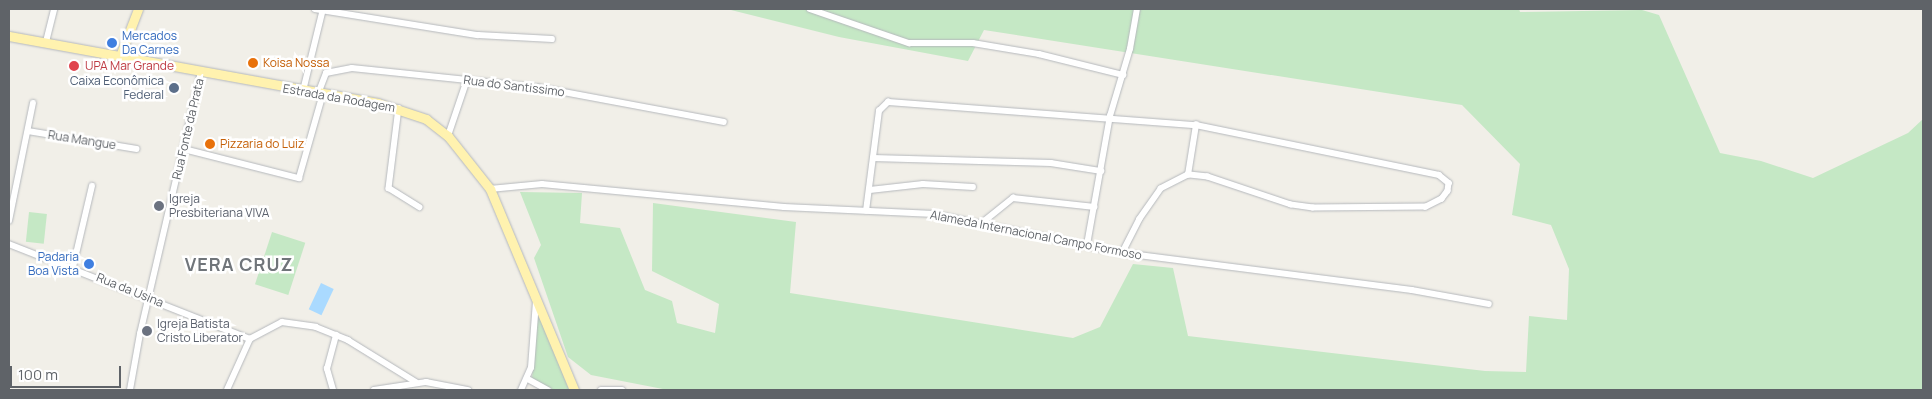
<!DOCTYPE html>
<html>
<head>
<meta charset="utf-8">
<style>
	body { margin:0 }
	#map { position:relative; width:1932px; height:399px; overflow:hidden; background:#f1efe8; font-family:Manrope,sans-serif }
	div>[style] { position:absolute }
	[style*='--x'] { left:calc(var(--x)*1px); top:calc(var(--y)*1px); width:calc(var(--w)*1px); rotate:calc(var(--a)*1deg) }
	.green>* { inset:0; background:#c5e8c5; transform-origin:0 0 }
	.water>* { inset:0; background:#aadaff; transform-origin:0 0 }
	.roads { filter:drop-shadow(0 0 1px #b5b8bc) drop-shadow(0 0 1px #b5b8bc) }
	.minor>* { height:5.5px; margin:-2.75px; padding:0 2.75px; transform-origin:2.75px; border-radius:2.75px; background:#fff }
	.primary>* { height:9px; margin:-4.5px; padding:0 4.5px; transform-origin:4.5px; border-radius:4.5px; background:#fff2af }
	.dots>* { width:14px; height:14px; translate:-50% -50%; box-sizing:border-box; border:2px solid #fff; border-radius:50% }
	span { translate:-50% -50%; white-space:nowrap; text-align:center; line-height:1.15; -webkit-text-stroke:5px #fff; paint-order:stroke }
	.shop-label { font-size:12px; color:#366cbe }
	.left { translate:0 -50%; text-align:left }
	.right { translate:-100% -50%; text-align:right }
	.food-label { font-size:12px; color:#c56008 }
	.health-label { font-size:12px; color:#be3a42 }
	.service-label { font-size:12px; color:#4e5e75 }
	.street-label { font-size:12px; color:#5f6368 }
	.worship-label { font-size:12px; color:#5b616d }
	.district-label { font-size:18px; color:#70757a; font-weight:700; letter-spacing:1px }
	.frame { position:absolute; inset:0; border:10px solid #5f6368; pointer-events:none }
	.scale { position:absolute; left:10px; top:366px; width:111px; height:22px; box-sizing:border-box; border:2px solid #5f6368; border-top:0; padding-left:6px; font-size:15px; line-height:18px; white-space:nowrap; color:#5f6368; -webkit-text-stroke:4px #fff; paint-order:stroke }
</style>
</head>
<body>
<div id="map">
	<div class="green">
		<i style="clip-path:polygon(727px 9px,1519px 9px,1520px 12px,1642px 10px,1659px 15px,1720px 153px,1761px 161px,1813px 178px,1908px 133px,1923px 119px,1923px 390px,668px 390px,591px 375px,568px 357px,534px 258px,541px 245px,520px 192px,582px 193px,580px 223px,620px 228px,645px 290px,672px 301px,677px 323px,715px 333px,719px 304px,652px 271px,653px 203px,796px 222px,790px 293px,1073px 338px,1100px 327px,1133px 264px,1173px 268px,1188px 336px,1485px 371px,1526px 372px,1529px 316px,1567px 320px,1569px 269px,1551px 225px,1512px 215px,1520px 164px,1462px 105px,984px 30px,968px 61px,839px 37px)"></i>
		<i style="left:29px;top:212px;width:18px;height:30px;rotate:6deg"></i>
		<i style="left:272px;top:232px;width:35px;height:55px;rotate:18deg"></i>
		<i style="clip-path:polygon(536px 318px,541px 318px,569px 390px,554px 390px,532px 380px)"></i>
	</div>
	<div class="water">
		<i style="left:321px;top:283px;width:14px;height:29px;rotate:25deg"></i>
	</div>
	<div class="roads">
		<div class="minor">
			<i style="--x:315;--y:9;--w:165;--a:9.1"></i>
			<i style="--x:478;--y:35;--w:74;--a:3.1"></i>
			<i style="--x:810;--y:9;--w:105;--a:19"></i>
			<i style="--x:909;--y:43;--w:64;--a:0"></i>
			<i style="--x:973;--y:43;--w:67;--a:9.5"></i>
			<i style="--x:1039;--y:54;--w:87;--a:14"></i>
			<i style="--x:46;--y:42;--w:34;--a:-76"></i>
			<i style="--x:303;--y:91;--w:84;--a:-76.3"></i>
			<i style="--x:318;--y:94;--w:22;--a:-69"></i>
			<i style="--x:326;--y:73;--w:26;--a:-11"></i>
			<i style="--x:352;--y:68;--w:186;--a:5.9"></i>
			<i style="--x:537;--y:87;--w:190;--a:10.6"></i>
			<i style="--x:399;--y:108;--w:81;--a:97.1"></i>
			<i style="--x:389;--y:188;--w:36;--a:32"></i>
			<i style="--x:28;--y:131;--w:110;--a:9.4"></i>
			<i style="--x:448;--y:136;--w:59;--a:-71.3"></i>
			<i style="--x:184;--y:149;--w:119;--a:14.2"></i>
			<i style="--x:299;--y:178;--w:87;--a:-74.1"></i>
			<i style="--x:873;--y:158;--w:178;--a:1.6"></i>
			<i style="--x:1051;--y:163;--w:51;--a:9.1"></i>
			<i style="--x:1188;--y:175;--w:51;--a:-80.9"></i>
			<i style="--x:490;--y:189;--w:52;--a:-5.5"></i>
			<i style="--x:542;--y:184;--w:243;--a:5.4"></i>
			<i style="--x:784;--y:207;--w:150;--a:2.7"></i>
			<i style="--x:934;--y:214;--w:193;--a:11.7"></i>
			<i style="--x:1123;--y:253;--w:291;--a:7.3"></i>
			<i style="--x:1412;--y:290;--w:78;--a:10.3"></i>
			<i style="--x:870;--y:190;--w:53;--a:-6.5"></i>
			<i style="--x:923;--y:184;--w:50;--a:3.4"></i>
			<i style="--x:866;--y:211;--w:101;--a:-82.6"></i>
			<i style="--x:879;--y:111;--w:13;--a:-45"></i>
			<i style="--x:888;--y:102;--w:309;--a:4.3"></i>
			<i style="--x:1196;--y:125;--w:248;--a:11.6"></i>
			<i style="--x:1439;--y:175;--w:13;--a:39"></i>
			<i style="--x:1449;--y:183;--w:8;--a:97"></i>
			<i style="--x:1448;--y:191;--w:10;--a:127"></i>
			<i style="--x:1442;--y:199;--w:18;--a:153"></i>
			<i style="--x:1426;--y:207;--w:113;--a:179.5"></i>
			<i style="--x:1313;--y:208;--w:22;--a:-172"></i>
			<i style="--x:1291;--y:205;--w:88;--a:-161.4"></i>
			<i style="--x:1208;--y:177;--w:20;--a:-174"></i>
			<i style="--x:1188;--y:175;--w:30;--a:153"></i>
			<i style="--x:1161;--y:189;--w:37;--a:125"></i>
			<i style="--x:1140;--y:219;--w:38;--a:117"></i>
			<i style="--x:9;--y:221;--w:120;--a:-78.5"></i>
			<i style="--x:982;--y:223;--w:40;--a:-39"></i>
			<i style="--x:1013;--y:198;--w:82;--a:6.3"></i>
			<i style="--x:9;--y:244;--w:259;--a:21.5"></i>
			<i style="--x:1087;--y:245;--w:131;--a:-79.9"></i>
			<i style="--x:1110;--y:116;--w:70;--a:-73.4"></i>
			<i style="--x:1130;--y:49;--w:41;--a:-80.1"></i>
			<i style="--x:73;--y:267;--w:83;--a:-76.8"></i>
			<i style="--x:528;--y:379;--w:23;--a:29"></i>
			<i style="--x:130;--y:390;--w:57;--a:-79.9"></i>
			<i style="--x:140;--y:334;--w:269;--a:-76.9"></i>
			<i style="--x:227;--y:390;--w:56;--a:-65.7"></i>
			<i style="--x:250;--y:339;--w:36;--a:-28"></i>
			<i style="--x:282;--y:322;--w:34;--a:8"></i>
			<i style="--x:316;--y:327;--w:35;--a:22"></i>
			<i style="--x:348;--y:340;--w:80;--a:31.7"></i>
			<i style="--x:333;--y:390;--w:22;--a:-106"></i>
			<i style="--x:327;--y:369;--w:35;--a:-75"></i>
			<i style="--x:374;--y:390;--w:53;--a:-8.7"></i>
			<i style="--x:426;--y:382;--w:43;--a:10.8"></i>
			<i style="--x:521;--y:390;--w:24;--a:-66"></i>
			<i style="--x:531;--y:368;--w:66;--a:-85.7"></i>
			<i style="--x:601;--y:390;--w:21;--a:0"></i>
		</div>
		<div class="primary">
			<i style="--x:9;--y:36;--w:375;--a:10.3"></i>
			<i style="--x:378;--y:103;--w:51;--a:18.4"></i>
			<i style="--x:426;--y:119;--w:28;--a:38"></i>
			<i style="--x:448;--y:136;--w:68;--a:51.6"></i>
			<i style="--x:490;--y:189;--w:218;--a:67.3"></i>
			<i style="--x:120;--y:56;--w:50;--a:-69"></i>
		</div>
	</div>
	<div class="dots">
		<i style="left:112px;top:43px;background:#3f7fe0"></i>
		<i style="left:253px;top:63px;background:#e8710a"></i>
		<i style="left:74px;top:66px;background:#e0444e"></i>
		<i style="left:174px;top:88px;background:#5c6f8a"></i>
		<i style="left:210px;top:144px;background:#e8710a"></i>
		<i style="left:159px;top:206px;background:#6b7280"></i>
		<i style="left:89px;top:264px;background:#3f7fe0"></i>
		<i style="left:147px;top:331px;background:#6b7280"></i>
	</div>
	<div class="shop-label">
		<span class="left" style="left:122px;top:43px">Mercados<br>Da Carnes</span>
		<span class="right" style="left:79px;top:264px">Padaria<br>Boa Vista</span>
	</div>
	<div class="food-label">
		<span class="left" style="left:263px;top:63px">Koisa Nossa</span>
		<span class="left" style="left:220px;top:144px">Pizzaria do Luiz</span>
	</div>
	<div class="health-label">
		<span class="left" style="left:85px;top:66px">UPA Mar Grande</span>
	</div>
	<div class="service-label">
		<span class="right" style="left:164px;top:88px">Caixa Econômica<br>Federal</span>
	</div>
	<div class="street-label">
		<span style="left:514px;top:86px;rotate:7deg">Rua do Santissimo</span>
		<span style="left:339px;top:98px;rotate:10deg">Estrada da Rodagem</span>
		<span style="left:188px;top:129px;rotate:-77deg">Rua Fonte da Prata</span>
		<span style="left:82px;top:140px;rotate:9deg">Rua Mangue</span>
		<span style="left:1036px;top:235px;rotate:11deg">Alameda Internacional Campo Formoso</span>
		<span style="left:130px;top:290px;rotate:22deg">Rua da Usina</span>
	</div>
	<div class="worship-label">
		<span class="left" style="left:169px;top:206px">Igreja<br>Presbiteriana VIVA</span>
		<span class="left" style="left:157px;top:331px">Igreja Batista<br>Cristo Liberator</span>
	</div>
	<div class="district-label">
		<span style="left:239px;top:264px">VERA CRUZ</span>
	</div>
	<div class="frame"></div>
	<div class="scale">100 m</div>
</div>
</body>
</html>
